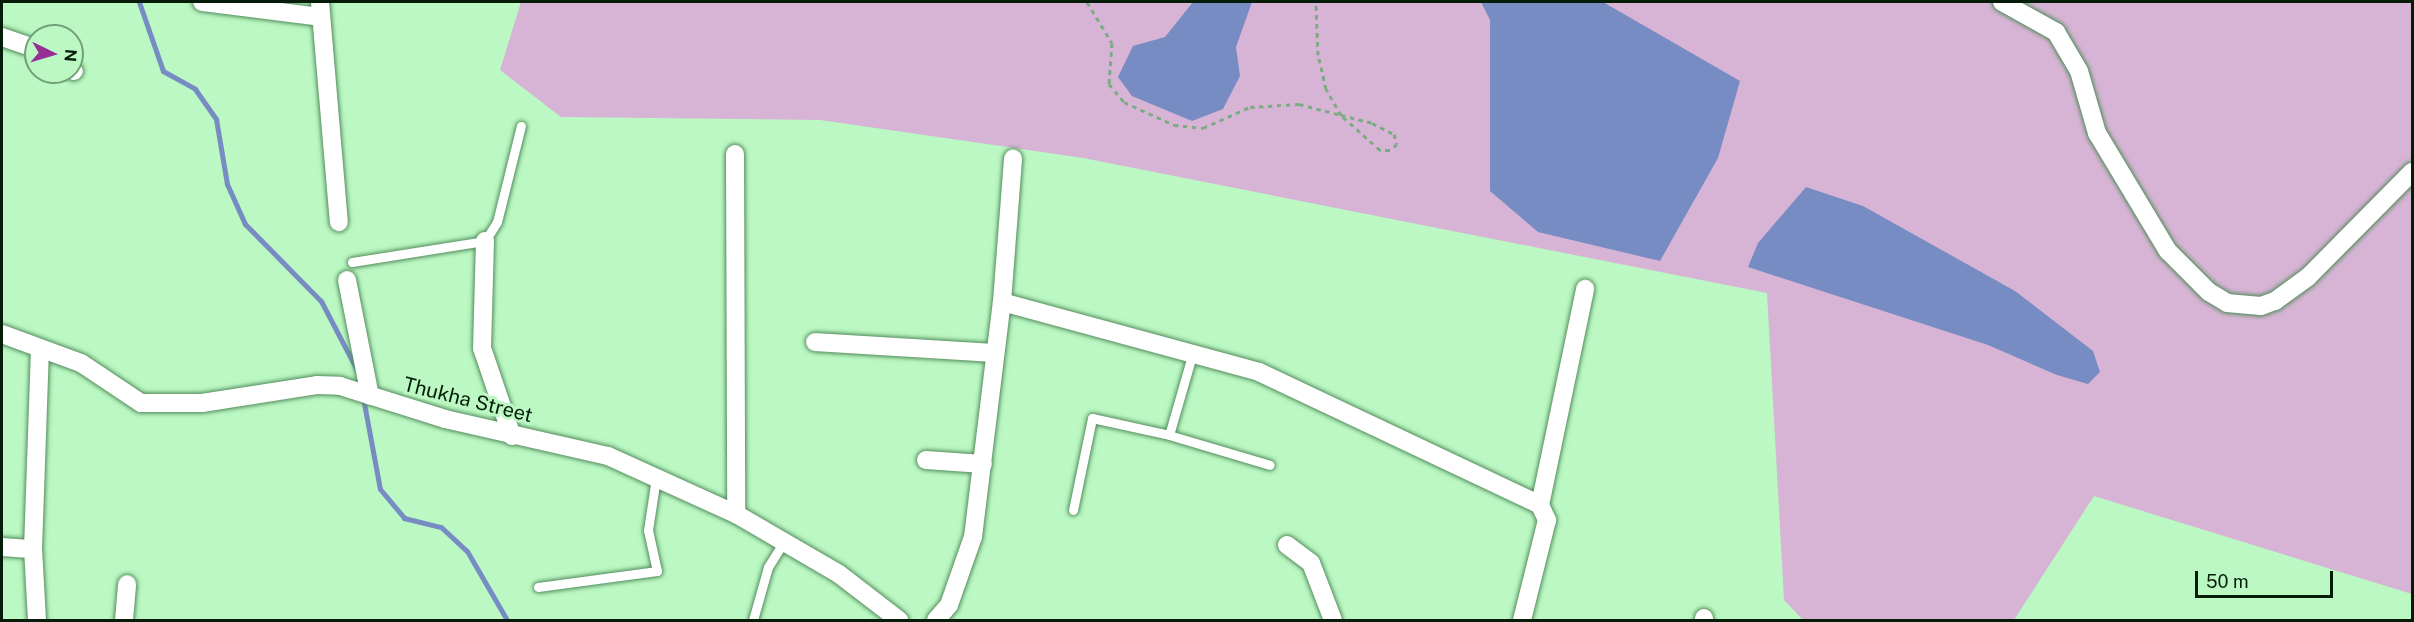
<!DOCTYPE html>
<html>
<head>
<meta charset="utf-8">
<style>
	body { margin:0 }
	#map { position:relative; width:2414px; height:622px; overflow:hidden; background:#bbf8c3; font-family:"Public Sans",sans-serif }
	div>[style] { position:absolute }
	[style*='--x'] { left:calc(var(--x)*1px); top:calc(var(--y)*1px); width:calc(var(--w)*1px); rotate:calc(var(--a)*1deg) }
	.green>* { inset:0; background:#d7b4d5 }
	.water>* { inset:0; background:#778cc3 }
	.stream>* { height:5px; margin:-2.5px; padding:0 2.5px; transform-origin:2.5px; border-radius:2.5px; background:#778cc3 }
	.path>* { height:3px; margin-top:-1.5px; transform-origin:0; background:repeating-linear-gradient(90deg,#7bab82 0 4.5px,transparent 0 9px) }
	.roads { filter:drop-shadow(0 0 2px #538c5c) drop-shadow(0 0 2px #538c5c) }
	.service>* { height:9px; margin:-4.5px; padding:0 4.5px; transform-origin:4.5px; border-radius:4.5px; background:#fff }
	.minor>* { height:18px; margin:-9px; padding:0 9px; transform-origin:9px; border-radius:9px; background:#fff }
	span { translate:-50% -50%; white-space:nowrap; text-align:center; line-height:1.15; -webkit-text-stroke:6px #bbf8c3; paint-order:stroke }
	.street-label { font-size:20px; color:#051c09 }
	.frame { position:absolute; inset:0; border:3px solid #051c09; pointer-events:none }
	.north { position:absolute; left:24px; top:24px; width:60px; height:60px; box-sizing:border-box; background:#bbf8c3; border:2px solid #72a079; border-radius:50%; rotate:95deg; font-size:16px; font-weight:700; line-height:24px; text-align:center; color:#051c09 }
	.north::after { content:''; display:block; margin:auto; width:21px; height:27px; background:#963095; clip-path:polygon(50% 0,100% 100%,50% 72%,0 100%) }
	.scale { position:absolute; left:2195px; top:571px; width:138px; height:27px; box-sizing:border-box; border:3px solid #051c09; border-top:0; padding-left:8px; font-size:18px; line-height:21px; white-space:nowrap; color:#051c09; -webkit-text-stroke:4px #bbf8c3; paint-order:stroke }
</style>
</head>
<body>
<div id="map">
	<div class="green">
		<i style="clip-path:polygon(521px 2px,2412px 2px,2412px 594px,2094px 496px,2014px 620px,1803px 620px,1784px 600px,1767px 293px,1083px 158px,820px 120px,561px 117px,500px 70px)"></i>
	</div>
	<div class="water">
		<i style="clip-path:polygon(1193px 2px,1252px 2px,1236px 47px,1240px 76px,1223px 109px,1192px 121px,1132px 96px,1118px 77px,1133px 46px,1165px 37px)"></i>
		<i style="clip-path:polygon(1481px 2px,1603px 2px,1740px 81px,1718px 158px,1660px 261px,1538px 232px,1490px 191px,1490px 20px)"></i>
		<i style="clip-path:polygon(1806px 187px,1863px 206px,2015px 291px,2093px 351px,2100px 372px,2088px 384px,2057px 375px,1988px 345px,1748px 267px,1758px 243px)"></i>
	</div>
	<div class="stream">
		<i style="--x:139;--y:2;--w:73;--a:70.8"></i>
		<i style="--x:163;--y:71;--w:37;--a:29"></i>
		<i style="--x:195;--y:89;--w:37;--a:55"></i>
		<i style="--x:216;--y:119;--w:66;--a:80.4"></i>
		<i style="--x:227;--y:184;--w:44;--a:65.8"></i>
		<i style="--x:245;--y:224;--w:108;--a:45.4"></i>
		<i style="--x:321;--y:301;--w:80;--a:62.5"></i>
		<i style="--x:364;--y:403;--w:87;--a:79.5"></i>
		<i style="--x:380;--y:489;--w:38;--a:50"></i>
		<i style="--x:404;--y:518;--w:38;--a:14"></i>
		<i style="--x:441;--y:527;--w:35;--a:43"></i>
		<i style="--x:467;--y:551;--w:80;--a:59.9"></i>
	</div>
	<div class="path">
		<i style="--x:1087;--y:2;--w:48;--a:58.6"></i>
		<i style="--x:1112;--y:43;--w:41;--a:94.2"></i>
		<i style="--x:1109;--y:84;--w:23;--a:50"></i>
		<i style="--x:1124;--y:102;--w:55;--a:24.7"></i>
		<i style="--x:1174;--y:125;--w:29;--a:6"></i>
		<i style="--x:1203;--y:128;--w:51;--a:-24.1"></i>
		<i style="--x:1250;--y:107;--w:49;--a:-3.5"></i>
		<i style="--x:1299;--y:104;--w:43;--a:14.7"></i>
		<i style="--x:1341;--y:115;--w:32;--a:14"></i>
		<i style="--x:1372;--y:123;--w:25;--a:27"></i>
		<i style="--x:1394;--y:134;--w:10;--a:73"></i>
		<i style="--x:1397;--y:144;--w:9;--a:139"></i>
		<i style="--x:1390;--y:150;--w:10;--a:180"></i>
		<i style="--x:1380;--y:150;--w:52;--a:-138.1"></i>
		<i style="--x:1341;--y:115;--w:30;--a:-120"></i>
		<i style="--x:1326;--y:89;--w:35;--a:-103"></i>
		<i style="--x:1318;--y:55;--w:53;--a:-92.2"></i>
	</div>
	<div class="roads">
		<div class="service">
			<i style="--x:352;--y:262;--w:135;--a:-9"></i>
			<i style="--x:485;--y:241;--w:22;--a:-58"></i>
			<i style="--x:497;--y:222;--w:99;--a:-76"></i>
			<i style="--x:1193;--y:352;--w:86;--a:106.1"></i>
			<i style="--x:1169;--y:435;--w:105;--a:16.5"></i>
			<i style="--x:1073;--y:510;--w:94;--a:-78.3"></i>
			<i style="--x:1092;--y:418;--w:79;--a:12.4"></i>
			<i style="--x:538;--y:587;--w:120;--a:-7.7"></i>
			<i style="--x:657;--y:571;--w:42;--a:-102.4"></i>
			<i style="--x:648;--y:530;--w:53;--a:-81.3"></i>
			<i style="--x:753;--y:620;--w:55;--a:-74.2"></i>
			<i style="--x:768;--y:567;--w:28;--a:-58"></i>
		</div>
		<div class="minor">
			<i style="--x:202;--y:2;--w:120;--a:7.2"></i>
			<i style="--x:320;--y:2;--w:221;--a:85.1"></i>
			<i style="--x:2002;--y:2;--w:62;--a:29.1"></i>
			<i style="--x:2056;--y:32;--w:45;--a:59.5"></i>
			<i style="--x:2079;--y:71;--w:65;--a:73.8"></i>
			<i style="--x:2097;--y:133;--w:138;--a:59"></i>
			<i style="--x:2168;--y:251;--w:58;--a:45"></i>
			<i style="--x:2209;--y:292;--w:21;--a:31"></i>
			<i style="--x:2227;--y:303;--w:34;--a:5"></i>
			<i style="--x:2261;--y:306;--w:15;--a:-20"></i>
			<i style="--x:2275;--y:301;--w:41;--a:-36"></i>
			<i style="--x:2308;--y:277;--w:148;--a:-45.3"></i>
			<i style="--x:2;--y:37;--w:36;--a:19"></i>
			<i style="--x:72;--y:70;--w:2;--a:27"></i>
			<i style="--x:735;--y:154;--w:360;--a:89.8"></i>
			<i style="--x:485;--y:241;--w:107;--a:91.6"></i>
			<i style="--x:482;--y:348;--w:93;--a:71.2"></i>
			<i style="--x:347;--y:280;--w:118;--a:78.8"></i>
			<i style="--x:1002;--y:302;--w:144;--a:-85.6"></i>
			<i style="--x:2;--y:334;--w:84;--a:20.2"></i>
			<i style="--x:81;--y:363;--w:72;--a:33.7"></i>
			<i style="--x:141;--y:403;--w:61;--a:0"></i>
			<i style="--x:202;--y:403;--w:116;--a:-8.9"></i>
			<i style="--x:317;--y:385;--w:23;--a:2"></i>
			<i style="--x:340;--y:386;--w:110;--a:17.4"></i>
			<i style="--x:445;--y:419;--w:167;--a:12.8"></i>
			<i style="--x:608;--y:456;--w:141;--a:24.4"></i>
			<i style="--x:736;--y:514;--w:119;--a:30.2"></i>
			<i style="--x:839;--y:574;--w:76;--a:37.5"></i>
			<i style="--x:815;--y:342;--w:179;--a:3.5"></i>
			<i style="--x:926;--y:460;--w:57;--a:4"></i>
			<i style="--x:1540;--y:505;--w:221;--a:-78.2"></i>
			<i style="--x:1287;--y:545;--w:30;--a:37"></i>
			<i style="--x:1311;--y:563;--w:61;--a:68.9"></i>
			<i style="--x:2;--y:547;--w:31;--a:4"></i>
			<i style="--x:37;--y:620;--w:71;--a:-93.2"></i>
			<i style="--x:33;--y:549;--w:200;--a:-88"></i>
			<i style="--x:124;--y:620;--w:36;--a:-85"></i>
			<i style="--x:936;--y:620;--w:20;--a:-49"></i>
			<i style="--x:949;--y:605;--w:72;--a:-70.6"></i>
			<i style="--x:973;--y:537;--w:237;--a:-83"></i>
			<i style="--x:1002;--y:302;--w:266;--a:15.2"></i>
			<i style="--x:1259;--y:372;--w:311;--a:25.3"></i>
			<i style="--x:1540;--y:505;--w:17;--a:65"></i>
			<i style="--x:1547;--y:520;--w:103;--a:104"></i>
			<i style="--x:1704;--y:620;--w:2;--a:-90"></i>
		</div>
	</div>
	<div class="street-label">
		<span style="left:468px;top:400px;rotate:14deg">Thukha Street</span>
	</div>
	<div class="frame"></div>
	<div class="north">N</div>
	<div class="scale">50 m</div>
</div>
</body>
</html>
